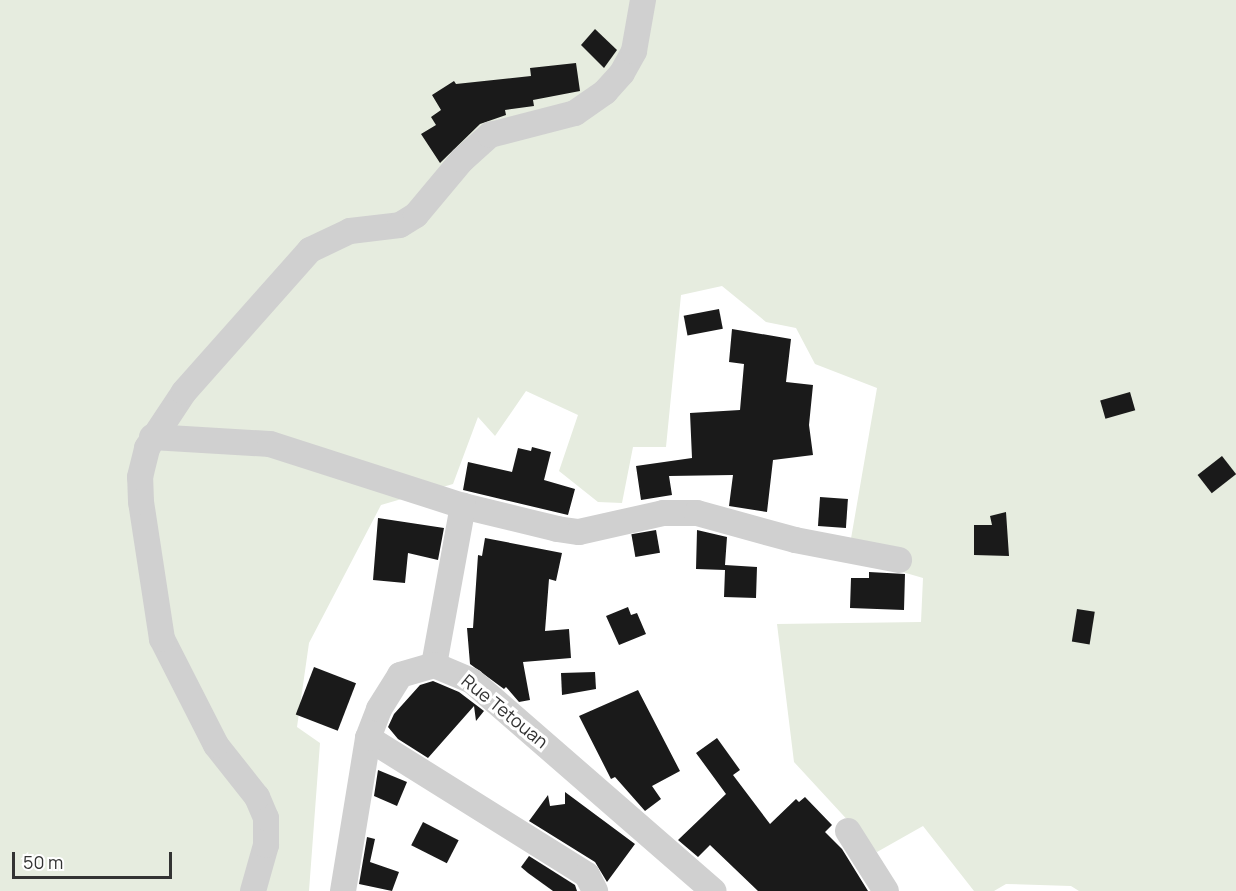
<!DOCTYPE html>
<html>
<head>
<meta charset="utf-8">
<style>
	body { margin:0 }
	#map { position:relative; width:1236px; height:891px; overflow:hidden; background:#fff; font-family:Manrope,sans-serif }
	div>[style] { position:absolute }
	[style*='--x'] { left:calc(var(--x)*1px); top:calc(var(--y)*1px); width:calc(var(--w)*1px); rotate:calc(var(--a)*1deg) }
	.green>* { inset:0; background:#e6ecdf }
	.building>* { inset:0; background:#1a1a1a; transform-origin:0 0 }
	.street>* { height:26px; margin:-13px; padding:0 13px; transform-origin:13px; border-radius:13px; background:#d0d0d0 }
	span { translate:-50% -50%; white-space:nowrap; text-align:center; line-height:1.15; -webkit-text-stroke:6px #fff; paint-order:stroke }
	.street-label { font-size:18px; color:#333 }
	.scale { position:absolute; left:12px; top:852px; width:160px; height:27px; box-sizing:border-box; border:3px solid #333; border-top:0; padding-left:8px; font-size:18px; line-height:21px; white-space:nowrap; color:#333; -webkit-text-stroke:4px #fff; paint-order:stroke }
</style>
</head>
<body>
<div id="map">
	<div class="green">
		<i style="clip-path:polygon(0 0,1236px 0,1236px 891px,1079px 891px,1071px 886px,1006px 884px,994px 891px,974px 891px,923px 826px,877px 852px,794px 762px,777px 624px,921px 622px,923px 578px,848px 556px,877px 388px,815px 364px,796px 328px,766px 322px,722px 286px,681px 295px,666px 447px,633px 447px,622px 503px,598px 502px,559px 471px,578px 415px,526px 391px,495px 436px,478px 417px,453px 484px,381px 505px,309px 643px,297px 727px,320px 743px,309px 891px,0 891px)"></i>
	</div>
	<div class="building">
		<i style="clip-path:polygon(595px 29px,617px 50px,604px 68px,581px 45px)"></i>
		<i style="clip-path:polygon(576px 63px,580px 91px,533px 100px,534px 106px,505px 110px,506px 115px,480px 124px,440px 163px,421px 134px,436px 125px,431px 117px,441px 110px,432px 95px,454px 81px,456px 84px,531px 76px,530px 68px)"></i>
		<i style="left:719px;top:309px;width:20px;height:36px;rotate:79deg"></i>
		<i style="clip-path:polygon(732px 329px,791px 339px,786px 382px,813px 385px,809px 425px,813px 455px,773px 460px,767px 512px,729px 506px,733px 475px,669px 476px,672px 495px,641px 500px,636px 466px,692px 458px,690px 413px,740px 410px,744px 364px,729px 362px)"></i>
		<i style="left:1130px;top:392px;width:19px;height:31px;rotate:74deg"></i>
		<i style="clip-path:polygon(532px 447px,551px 452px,544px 480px,575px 489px,568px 515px,463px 490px,468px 462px,512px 472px,518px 448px,531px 451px)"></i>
		<i style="left:1222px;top:456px;width:23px;height:31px;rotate:52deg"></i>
		<i style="left:820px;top:497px;width:28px;height:29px;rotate:4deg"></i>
		<i style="clip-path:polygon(1006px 512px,1009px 556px,974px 555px,974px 525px,992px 525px,990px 516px)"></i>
		<i style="clip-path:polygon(378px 518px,444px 528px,438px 560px,408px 553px,405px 583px,373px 580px)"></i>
		<i style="left:656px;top:530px;width:23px;height:25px;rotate:80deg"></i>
		<i style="clip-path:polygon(697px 530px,727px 537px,725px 565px,757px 567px,756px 598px,724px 597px,725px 570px,696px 569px)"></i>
		<i style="clip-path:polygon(485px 538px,562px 553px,556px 581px,549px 579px,545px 631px,569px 629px,571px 658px,523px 662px,530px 700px,519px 702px,506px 687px,504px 689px,470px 664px,467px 628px,473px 628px,478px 555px,482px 556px)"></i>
		<i style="clip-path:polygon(869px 572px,905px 574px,904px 610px,850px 608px,851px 578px,869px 578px)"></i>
		<i style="clip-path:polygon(628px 607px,631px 615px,637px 613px,646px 634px,619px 645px,606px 616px)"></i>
		<i style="left:1077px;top:609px;width:18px;height:33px;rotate:9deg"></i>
		<i style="left:314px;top:667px;width:45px;height:51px;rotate:21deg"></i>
		<i style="clip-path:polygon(595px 672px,596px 689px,562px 695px,561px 673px)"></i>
		<i style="clip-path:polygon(433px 681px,459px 692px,484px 711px,476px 721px,474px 706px,428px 758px,398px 739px,388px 727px,394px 714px,420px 685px)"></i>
		<i style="clip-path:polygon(638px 690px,680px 771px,652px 786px,661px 799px,645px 811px,615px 777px,611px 779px,579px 716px)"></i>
		<i style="clip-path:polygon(717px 738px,740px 770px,733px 775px,770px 824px,796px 799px,799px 802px,805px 797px,832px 825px,825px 832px,842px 849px,868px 891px,758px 891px,710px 845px,698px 857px,678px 840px,726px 794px,696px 753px)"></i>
		<i style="clip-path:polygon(378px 770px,407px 782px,397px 806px,374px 796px)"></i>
		<i style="clip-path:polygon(565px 792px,635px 844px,607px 882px,595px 862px,529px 821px,548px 795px,550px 806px,565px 804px)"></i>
		<i style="left:423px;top:822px;width:40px;height:26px;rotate:27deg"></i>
		<i style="clip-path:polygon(367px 837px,375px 839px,370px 862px,399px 872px,392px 891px,359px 884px)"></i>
		<i style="clip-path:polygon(529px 856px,575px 885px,577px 891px,553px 891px,528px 873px,521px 867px)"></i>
	</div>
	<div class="street">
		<i style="--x:152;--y:437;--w:118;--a:3.4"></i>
		<i style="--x:270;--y:444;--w:203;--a:17.8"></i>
		<i style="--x:463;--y:506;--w:97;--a:13.7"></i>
		<i style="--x:557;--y:529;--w:22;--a:8"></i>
		<i style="--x:579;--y:532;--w:86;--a:-12.7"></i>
		<i style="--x:663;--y:513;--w:34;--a:0"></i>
		<i style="--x:697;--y:513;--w:102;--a:15.4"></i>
		<i style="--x:795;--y:540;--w:106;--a:10.9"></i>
		<i style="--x:434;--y:665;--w:162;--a:-79.7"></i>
		<i style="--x:368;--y:738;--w:258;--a:32"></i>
		<i style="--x:587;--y:875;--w:18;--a:63"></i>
		<i style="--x:848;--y:831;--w:71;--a:57.7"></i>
		<i style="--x:253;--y:891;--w:48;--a:-74.2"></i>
		<i style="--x:266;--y:845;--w:27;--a:-90"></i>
		<i style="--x:266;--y:818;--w:23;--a:-113"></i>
		<i style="--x:257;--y:797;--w:66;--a:-128.3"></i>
		<i style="--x:216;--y:745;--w:119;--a:-117"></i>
		<i style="--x:162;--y:639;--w:139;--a:-98.7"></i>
		<i style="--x:141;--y:502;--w:25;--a:-92"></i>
		<i style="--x:140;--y:477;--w:30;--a:-76"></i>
		<i style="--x:147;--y:448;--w:67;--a:-56.5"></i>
		<i style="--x:184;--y:392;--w:190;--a:-48.4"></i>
		<i style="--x:310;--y:250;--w:44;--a:-25.4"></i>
		<i style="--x:350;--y:231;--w:50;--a:-6.8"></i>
		<i style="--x:400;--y:225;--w:19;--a:-32"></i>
		<i style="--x:416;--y:215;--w:72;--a:-50.1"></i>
		<i style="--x:462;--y:160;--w:38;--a:-42"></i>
		<i style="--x:490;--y:135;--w:88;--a:-14.5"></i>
		<i style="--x:575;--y:113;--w:37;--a:-35"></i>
		<i style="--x:605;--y:92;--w:25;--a:-48"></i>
		<i style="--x:622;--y:73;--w:25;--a:-61"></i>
		<i style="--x:634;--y:51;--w:52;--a:-80"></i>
		<i style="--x:343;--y:891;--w:155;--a:-80.7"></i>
		<i style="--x:368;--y:738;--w:31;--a:-69"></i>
		<i style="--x:379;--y:709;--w:40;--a:-58"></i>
		<i style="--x:400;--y:675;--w:35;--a:-16"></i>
		<i style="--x:434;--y:665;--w:41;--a:22.8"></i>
		<i style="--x:472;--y:681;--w:320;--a:41"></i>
	</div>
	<div class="street-label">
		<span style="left:505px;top:711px;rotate:39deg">Rue Tetouan</span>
	</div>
	<div class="scale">50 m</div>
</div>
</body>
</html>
